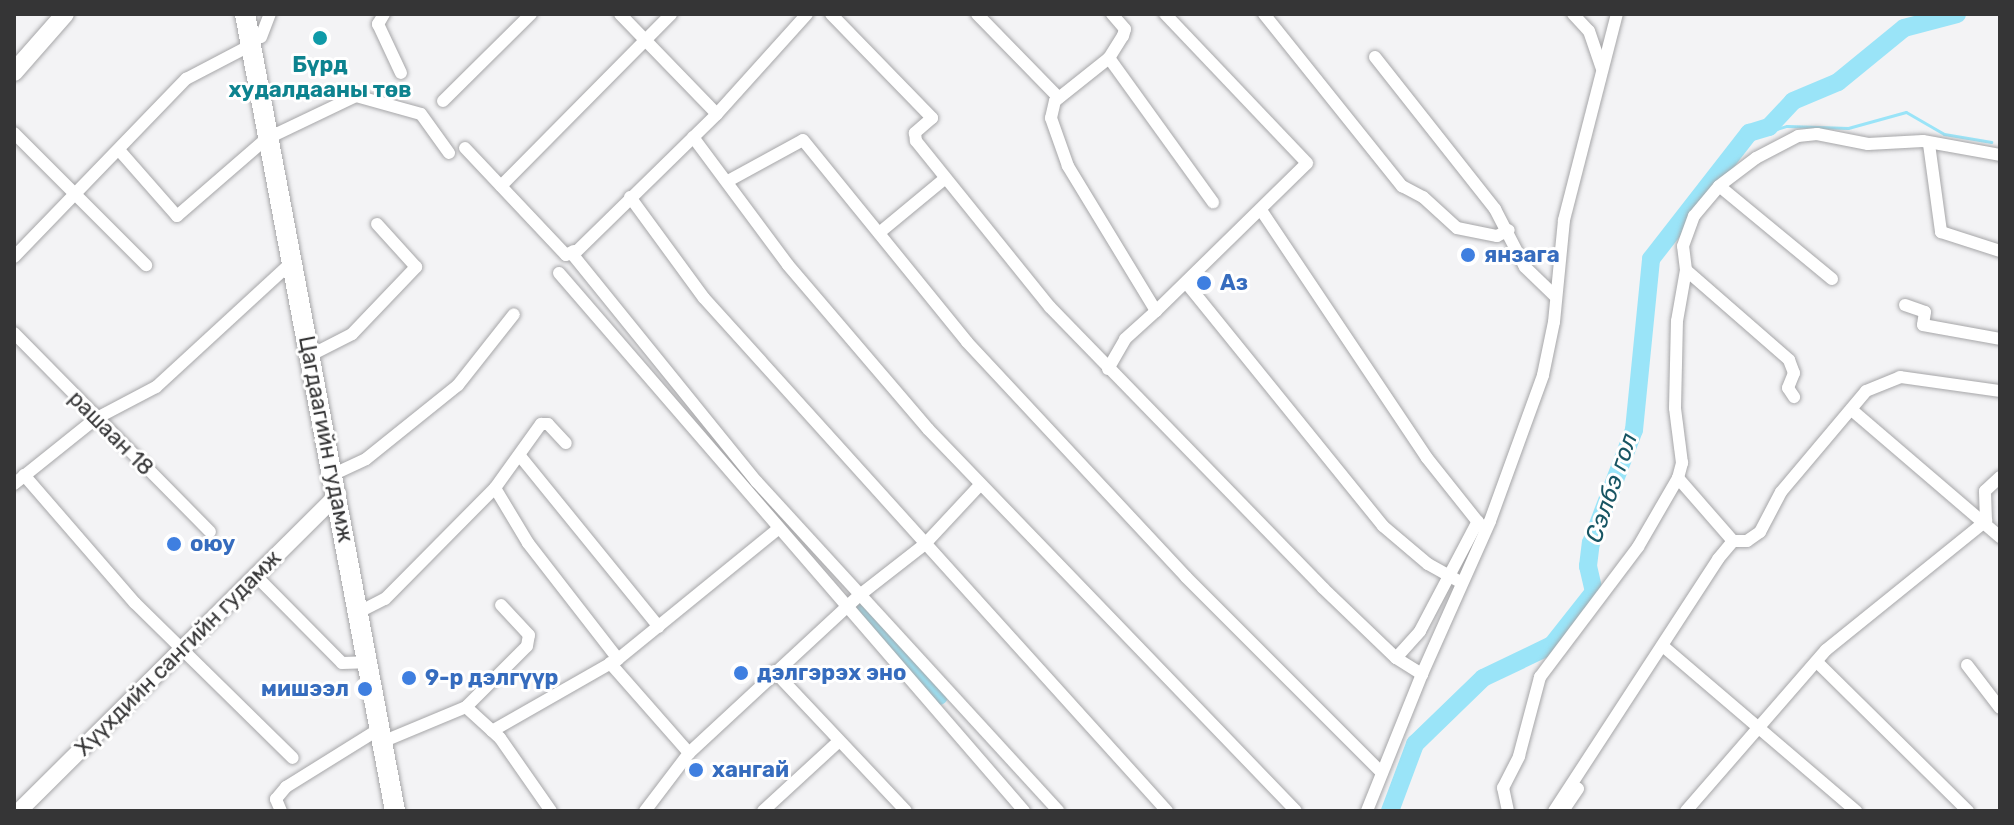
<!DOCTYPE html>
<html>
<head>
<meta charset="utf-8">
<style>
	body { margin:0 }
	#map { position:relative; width:2014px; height:825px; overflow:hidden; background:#f3f3f5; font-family:Rubik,sans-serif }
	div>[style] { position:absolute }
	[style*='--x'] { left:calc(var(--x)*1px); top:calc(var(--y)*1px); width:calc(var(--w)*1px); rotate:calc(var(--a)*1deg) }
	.stream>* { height:3px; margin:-1.5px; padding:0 1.5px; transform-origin:1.5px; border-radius:1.5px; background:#9ae4f8 }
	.river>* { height:18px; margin:-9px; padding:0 9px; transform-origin:9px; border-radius:9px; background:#9ae4f8 }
	.roads { filter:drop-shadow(0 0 2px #a6a6a8) drop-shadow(0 0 2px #a6a6a8) }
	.minor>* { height:12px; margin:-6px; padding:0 6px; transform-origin:6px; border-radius:6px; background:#fff }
	.tertiary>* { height:16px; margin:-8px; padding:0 8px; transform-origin:8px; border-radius:8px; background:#fff }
	.secondary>* { height:18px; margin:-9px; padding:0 9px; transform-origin:9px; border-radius:9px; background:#fff }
	.primary>* { height:20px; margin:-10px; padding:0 10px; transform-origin:10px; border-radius:10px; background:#fff }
	.dots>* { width:22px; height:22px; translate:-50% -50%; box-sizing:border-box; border:4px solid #fff; border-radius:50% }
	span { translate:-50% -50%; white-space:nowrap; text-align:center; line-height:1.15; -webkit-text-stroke:6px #fff; paint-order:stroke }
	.culture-label { font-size:22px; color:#0d838f; font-weight:700 }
	.shop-label { font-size:22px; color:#366cbe; font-weight:700 }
	.left { translate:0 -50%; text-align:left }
	.right { translate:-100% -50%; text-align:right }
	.street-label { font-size:22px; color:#353536 }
	.water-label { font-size:24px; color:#175563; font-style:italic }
	.frame { position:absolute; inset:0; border:16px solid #353536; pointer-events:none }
</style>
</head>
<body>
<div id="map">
	<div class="stream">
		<i style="--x:1738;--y:152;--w:25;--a:-42"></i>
		<i style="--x:1757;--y:135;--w:31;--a:-17"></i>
		<i style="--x:1787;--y:126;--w:61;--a:1.9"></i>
		<i style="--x:1848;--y:128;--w:60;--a:-15.4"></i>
		<i style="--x:1906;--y:112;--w:44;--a:30.1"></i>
		<i style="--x:1944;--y:134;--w:48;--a:9.7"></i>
	</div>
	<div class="river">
		<i style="--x:860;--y:607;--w:119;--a:48.4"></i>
		<i style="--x:1390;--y:811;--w:72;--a:-69.5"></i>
		<i style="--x:1415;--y:744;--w:95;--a:-44.1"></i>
		<i style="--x:1483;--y:678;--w:76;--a:-25.6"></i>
		<i style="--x:1552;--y:645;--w:68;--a:-51.6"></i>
		<i style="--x:1594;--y:592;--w:27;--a:-103"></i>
		<i style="--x:1588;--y:566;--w:23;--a:-83"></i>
		<i style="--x:1591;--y:543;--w:121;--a:-69.2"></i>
		<i style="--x:1634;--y:430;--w:172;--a:-84.3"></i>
		<i style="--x:1651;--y:259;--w:160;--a:-52.1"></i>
		<i style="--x:1749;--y:133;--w:21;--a:-17"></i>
		<i style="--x:1769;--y:127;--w:35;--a:-47"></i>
		<i style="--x:1793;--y:101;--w:49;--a:-22.9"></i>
		<i style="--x:1838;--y:82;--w:85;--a:-39.3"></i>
		<i style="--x:1904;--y:28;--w:55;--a:-14.8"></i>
	</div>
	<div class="roads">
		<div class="minor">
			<i style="--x:384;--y:14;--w:12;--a:121"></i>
			<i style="--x:378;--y:24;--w:54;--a:64.9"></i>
			<i style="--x:620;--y:14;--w:139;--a:45.9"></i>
			<i style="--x:807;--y:14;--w:135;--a:132"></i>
			<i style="--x:717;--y:114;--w:202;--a:135.6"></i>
			<i style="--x:573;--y:255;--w:292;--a:51"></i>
			<i style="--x:757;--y:482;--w:446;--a:47.5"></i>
			<i style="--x:831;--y:14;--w:145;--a:45.8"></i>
			<i style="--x:932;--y:118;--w:23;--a:139"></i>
			<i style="--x:915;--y:133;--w:8;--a:83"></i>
			<i style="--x:916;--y:141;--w:213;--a:51.1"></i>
			<i style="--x:1050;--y:307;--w:392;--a:45.8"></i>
			<i style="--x:1323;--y:588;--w:101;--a:43.8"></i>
			<i style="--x:1396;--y:658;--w:31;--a:32"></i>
			<i style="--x:1422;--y:674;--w:148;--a:111.9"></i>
			<i style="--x:977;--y:14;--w:117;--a:45.7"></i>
			<i style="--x:1264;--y:14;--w:221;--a:51.3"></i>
			<i style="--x:1402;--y:186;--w:24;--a:28"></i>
			<i style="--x:1423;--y:197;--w:46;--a:42.4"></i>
			<i style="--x:1457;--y:228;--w:41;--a:11.3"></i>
			<i style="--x:1497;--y:236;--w:13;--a:-27"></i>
			<i style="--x:1573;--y:14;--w:23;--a:47"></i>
			<i style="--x:1589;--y:31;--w:40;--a:71.1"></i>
			<i style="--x:261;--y:37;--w:25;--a:-69"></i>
			<i style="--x:1375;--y:57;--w:194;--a:51.7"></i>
			<i style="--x:1495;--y:209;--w:65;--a:62.7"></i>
			<i style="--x:1525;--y:267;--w:42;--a:44"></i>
			<i style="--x:1109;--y:58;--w:178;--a:54.2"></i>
			<i style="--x:443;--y:101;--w:124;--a:-44.7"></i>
			<i style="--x:14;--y:133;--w:187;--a:45"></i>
			<i style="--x:693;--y:137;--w:159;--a:53.4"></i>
			<i style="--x:788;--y:265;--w:216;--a:49.5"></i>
			<i style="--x:928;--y:429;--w:530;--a:46.07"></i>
			<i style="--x:1929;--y:144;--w:89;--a:82.2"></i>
			<i style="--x:1941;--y:232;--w:62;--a:17.9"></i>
			<i style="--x:465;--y:148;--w:147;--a:46.7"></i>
			<i style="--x:566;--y:255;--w:9;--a:-27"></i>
			<i style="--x:119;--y:150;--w:88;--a:48.7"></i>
			<i style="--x:177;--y:216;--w:118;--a:-40.9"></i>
			<i style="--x:266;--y:139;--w:100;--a:-25.5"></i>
			<i style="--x:356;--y:96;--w:67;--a:15.5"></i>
			<i style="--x:421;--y:114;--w:48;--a:54.3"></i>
			<i style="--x:728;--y:181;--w:85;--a:-28.7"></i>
			<i style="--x:803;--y:140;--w:260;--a:50.9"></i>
			<i style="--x:967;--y:342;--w:321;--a:47"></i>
			<i style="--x:1186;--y:577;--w:277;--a:45"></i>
			<i style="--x:501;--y:186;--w:242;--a:-45.3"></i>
			<i style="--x:630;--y:197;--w:125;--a:53.8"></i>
			<i style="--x:704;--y:298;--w:691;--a:47.93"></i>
			<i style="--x:1261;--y:210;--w:298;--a:56.2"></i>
			<i style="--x:1427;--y:458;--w:93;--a:51.5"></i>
			<i style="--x:879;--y:233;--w:83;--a:-39.6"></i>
			<i style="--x:14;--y:257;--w:248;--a:-46"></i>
			<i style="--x:186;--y:79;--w:71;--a:-27.6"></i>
			<i style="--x:1686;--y:270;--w:137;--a:41.1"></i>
			<i style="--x:1789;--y:360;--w:14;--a:69"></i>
			<i style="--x:1794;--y:373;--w:16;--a:112"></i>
			<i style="--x:1788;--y:388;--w:11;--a:56"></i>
			<i style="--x:559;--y:273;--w:711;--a:49.16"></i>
			<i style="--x:1832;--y:279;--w:146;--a:-140.5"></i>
			<i style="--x:1719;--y:186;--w:46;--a:-37.1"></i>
			<i style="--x:1756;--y:158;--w:47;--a:-27.6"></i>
			<i style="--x:1798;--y:136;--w:19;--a:-6"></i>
			<i style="--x:1817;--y:134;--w:52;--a:11.1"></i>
			<i style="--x:1868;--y:144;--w:55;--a:-3.1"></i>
			<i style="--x:1923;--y:141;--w:78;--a:10.3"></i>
			<i style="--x:1188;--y:285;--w:310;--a:51"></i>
			<i style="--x:1383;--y:526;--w:59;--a:40.2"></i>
			<i style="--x:1428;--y:564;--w:38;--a:29"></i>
			<i style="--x:1905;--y:305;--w:21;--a:19"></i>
			<i style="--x:1925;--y:312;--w:13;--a:99"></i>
			<i style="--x:1923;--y:325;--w:78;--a:10.3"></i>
			<i style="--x:1156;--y:311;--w:211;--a:-44.4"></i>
			<i style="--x:1307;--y:163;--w:206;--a:-133.6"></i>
			<i style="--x:14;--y:333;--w:279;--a:45.4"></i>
			<i style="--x:311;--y:355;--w:46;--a:-27.1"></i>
			<i style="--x:352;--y:334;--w:93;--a:-46.3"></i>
			<i style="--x:416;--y:267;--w:58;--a:-132.2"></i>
			<i style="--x:1108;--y:369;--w:34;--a:-60"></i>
			<i style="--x:1125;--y:339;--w:42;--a:-42.1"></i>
			<i style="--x:1156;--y:311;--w:170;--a:-121.3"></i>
			<i style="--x:1068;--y:166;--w:51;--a:-109.5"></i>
			<i style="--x:1051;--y:118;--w:17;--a:-77"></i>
			<i style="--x:1055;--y:101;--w:69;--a:-38.5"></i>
			<i style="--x:1109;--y:58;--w:26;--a:-58"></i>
			<i style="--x:1123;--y:36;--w:7;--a:-74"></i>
			<i style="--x:1125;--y:29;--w:20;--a:-131"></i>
			<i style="--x:1853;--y:411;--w:194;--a:40.6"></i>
			<i style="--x:520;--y:456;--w:220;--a:50.9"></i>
			<i style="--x:334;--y:474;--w:35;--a:-25"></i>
			<i style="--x:366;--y:459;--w:118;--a:-38.8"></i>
			<i style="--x:458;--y:385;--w:90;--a:-51.7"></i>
			<i style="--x:24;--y:475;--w:169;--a:49.1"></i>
			<i style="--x:135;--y:603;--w:221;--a:44.5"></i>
			<i style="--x:1678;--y:478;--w:16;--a:-75"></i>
			<i style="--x:1682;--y:463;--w:55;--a:-97.3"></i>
			<i style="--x:1675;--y:408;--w:87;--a:-88.7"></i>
			<i style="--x:1677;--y:321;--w:52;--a:-80"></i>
			<i style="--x:1686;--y:270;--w:24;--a:-97"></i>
			<i style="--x:1683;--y:246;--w:32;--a:-70"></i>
			<i style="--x:1694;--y:216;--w:39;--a:-50"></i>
			<i style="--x:14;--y:484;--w:104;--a:-38.7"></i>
			<i style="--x:95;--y:419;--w:69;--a:-27.7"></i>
			<i style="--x:156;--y:387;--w:183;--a:-42.6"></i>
			<i style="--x:495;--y:488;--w:64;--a:59"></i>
			<i style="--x:528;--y:543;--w:147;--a:52.2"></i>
			<i style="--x:256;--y:576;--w:122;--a:45.3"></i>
			<i style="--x:342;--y:663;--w:24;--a:-2"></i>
			<i style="--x:357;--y:613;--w:31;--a:-27"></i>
			<i style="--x:385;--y:599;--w:156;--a:-45.3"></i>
			<i style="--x:495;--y:488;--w:79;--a:-54.3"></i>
			<i style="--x:541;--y:424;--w:7;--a:0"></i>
			<i style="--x:548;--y:424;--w:26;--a:47"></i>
			<i style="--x:1664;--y:647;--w:253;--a:40.5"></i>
			<i style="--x:1396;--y:658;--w:36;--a:-48"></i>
			<i style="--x:1420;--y:631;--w:124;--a:-62.2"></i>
			<i style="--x:610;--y:663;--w:120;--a:48.7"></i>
			<i style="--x:689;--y:753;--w:234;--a:-42.8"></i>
			<i style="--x:861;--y:594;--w:80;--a:-37.9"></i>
			<i style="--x:924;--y:545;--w:82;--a:-47"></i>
			<i style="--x:1818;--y:663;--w:211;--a:44.6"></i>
			<i style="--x:1967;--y:665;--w:54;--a:52.5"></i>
			<i style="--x:774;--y:671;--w:192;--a:46.7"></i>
			<i style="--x:1422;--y:674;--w:167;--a:-66"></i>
			<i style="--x:1490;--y:521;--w:155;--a:-70"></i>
			<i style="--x:1543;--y:375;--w:54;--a:-78.3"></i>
			<i style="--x:1554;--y:322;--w:102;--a:-84.4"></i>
			<i style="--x:1564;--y:220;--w:213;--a:-75.6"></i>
			<i style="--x:466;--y:707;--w:86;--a:-45"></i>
			<i style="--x:527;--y:646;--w:11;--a:-80"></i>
			<i style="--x:529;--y:635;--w:41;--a:-133"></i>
			<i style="--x:492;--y:731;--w:145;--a:-29.7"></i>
			<i style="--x:618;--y:659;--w:205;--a:-39.1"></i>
			<i style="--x:382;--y:742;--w:91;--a:-22.6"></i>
			<i style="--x:466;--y:707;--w:46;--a:42.4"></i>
			<i style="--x:500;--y:738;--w:89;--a:55.1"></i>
			<i style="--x:281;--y:811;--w:13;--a:-113"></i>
			<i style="--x:276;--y:799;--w:16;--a:-50"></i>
			<i style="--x:286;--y:787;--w:110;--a:-31.9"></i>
			<i style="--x:645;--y:811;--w:73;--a:-52.8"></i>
			<i style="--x:763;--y:811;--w:103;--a:-42.6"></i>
			<i style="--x:1508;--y:811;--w:24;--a:-102"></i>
			<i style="--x:1503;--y:788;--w:36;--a:-63"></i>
			<i style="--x:1519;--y:756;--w:82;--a:-75.1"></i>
			<i style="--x:1540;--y:677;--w:163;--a:-53"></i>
			<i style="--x:1638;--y:547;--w:80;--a:-59.9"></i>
			<i style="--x:1678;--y:478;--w:84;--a:48.9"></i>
			<i style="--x:1554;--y:811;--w:301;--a:-56.9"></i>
			<i style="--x:1718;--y:559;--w:23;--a:-50"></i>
			<i style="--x:1733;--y:541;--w:14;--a:0"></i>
			<i style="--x:1747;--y:541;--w:16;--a:-35"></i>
			<i style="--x:1760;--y:532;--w:45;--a:-62.3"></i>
			<i style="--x:1781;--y:492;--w:132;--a:-49.9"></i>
			<i style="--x:1866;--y:391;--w:37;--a:-22"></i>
			<i style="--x:1900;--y:377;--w:101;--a:8"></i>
			<i style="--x:1563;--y:811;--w:27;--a:-56"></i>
			<i style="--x:1686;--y:811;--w:213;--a:-49"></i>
			<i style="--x:1826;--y:650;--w:206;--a:-38.9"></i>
			<i style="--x:1986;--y:521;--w:30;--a:-92"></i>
			<i style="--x:1985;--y:491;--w:21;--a:-43"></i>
		</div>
		<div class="tertiary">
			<i style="--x:19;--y:811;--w:450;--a:-44.8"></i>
		</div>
		<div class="secondary">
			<i style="--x:14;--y:72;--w:77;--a:-48.7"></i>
		</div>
		<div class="primary">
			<i style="--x:245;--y:14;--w:811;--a:79.34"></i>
		</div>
	</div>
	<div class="dots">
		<i style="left:320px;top:38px;background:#0f9aa8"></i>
		<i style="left:1468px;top:255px;background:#3f7fe0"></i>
		<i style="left:1204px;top:283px;background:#3f7fe0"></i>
		<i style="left:174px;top:544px;background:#3f7fe0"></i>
		<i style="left:741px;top:673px;background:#3f7fe0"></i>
		<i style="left:409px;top:678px;background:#3f7fe0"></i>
		<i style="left:365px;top:689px;background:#3f7fe0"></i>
		<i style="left:696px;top:770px;background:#3f7fe0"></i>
	</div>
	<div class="culture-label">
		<span style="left:320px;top:77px">Бүрд<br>худалдааны төв</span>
	</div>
	<div class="shop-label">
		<span class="left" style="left:1484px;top:255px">янзага</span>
		<span class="left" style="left:1220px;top:283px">Аз</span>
		<span class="left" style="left:190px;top:544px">оюу</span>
		<span class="left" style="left:757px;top:673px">дэлгэрэх эно</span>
		<span class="left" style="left:425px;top:678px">9-р дэлгүүр</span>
		<span class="right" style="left:349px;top:689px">мишээл</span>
		<span class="left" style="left:712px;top:770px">хангай</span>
	</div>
	<div class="street-label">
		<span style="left:111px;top:433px;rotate:45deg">рашаан 18</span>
		<span style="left:326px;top:439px;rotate:79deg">Цагдаагийн гудамж</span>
		<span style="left:178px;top:653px;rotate:-45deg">Хүүхдийн сангийн гудамж</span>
	</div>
	<div class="water-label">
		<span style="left:1612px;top:488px;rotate:-71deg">Сэлбэ гол</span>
	</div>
	<div class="frame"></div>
</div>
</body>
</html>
